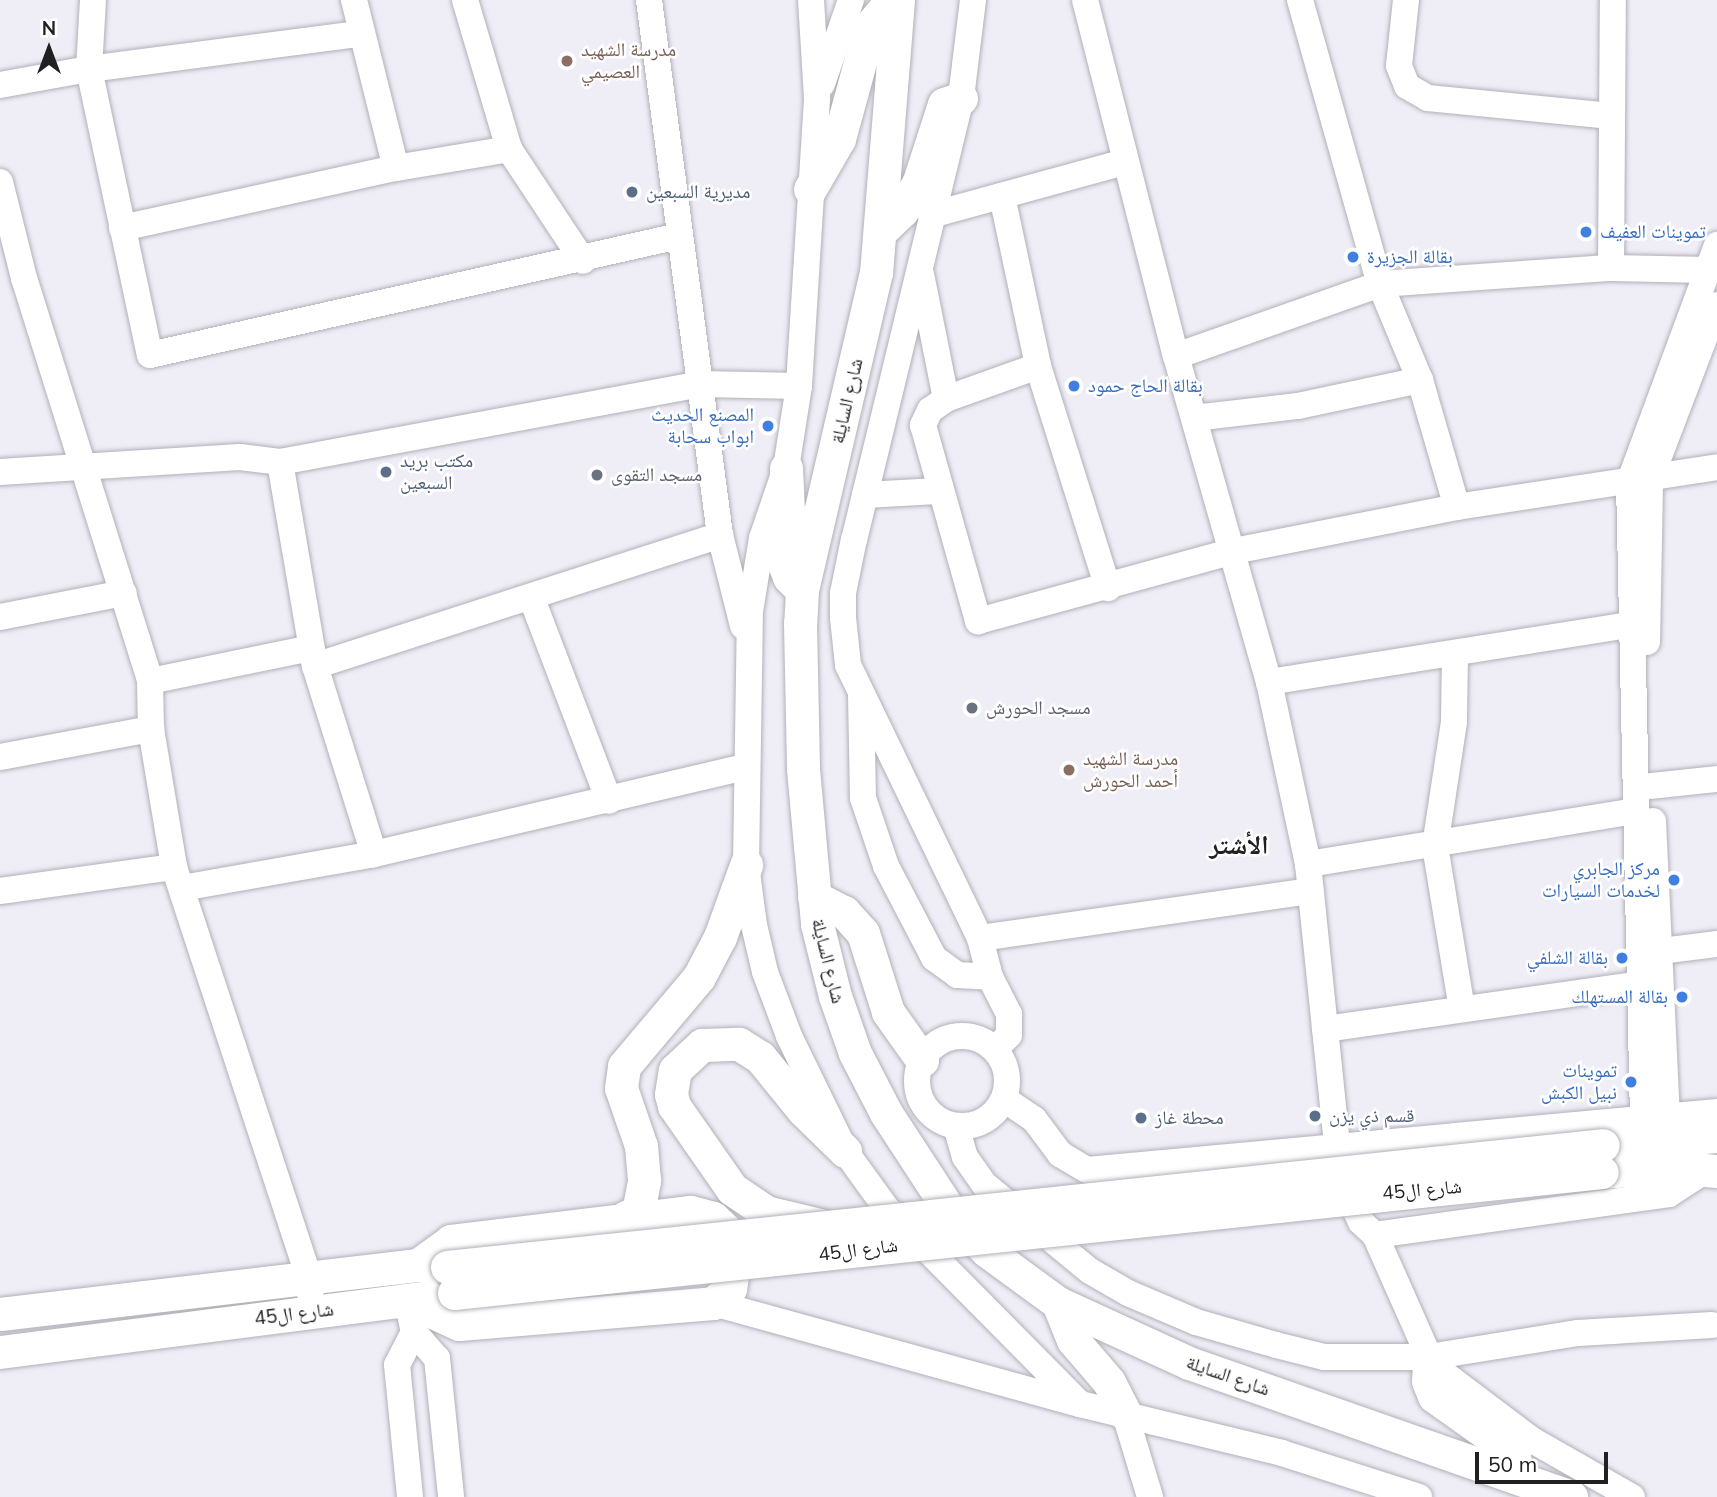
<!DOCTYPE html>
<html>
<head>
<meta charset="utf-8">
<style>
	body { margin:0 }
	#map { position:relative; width:1717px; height:1497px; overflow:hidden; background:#efeef7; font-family:Mulish,"Noto Naskh Arabic",sans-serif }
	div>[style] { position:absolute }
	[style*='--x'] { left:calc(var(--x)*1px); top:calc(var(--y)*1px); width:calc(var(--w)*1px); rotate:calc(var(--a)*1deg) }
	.roads { filter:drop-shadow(0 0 2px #b1b0b8) drop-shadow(0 0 2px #b1b0b8) }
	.minor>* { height:26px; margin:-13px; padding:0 13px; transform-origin:13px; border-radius:13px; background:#fff }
	.minor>.ring { margin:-13px; padding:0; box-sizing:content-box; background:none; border:26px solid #fff; border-radius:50% }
	.major>* { height:33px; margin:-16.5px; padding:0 16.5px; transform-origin:16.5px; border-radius:16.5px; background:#fff }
	.bridges { filter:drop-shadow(0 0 2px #b1b0b8) drop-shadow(0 0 2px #b1b0b8) }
	.major-bridge>* { height:33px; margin:-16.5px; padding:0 16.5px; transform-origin:16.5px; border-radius:16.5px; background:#fff }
	.dots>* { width:19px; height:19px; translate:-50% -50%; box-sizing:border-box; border:4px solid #fff; border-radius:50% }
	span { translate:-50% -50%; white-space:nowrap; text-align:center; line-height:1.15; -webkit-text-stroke:5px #fff; paint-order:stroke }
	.education-label { font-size:19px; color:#785e54 }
	.left { translate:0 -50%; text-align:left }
	.service-label { font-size:19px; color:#4e5e75 }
	.shop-label { font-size:19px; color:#366cbe }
	.right { translate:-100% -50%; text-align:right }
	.street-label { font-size:19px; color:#202023 }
	.worship-label { font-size:19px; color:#5b616d }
	.district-label { font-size:26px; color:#202023; font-weight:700 }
	.north { position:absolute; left:14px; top:14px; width:70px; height:70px; -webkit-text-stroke:5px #fff; paint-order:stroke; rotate:0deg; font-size:19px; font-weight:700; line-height:28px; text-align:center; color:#202023 }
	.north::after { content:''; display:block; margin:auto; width:24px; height:32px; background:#202023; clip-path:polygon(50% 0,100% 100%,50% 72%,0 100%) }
	.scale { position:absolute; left:1475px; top:1452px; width:133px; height:32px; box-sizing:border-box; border:4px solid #202023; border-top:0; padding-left:9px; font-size:21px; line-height:24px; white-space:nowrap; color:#202023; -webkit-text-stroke:5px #fff; paint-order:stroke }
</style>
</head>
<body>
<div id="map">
	<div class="roads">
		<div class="minor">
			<i style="--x:93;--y:0;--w:69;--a:93.3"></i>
			<i style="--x:89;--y:69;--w:292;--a:78"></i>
			<i style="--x:150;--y:355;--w:542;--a:-12.68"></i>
			<i style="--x:354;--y:0;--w:173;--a:76"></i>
			<i style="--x:465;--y:0;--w:155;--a:73.5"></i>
			<i style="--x:509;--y:149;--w:134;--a:56.5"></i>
			<i style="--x:649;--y:0;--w:540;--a:82.44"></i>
			<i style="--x:720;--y:535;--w:94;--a:75.8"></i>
			<i style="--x:811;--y:0;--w:99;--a:86.5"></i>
			<i style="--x:817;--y:99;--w:288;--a:93.6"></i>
			<i style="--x:799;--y:386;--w:83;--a:99"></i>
			<i style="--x:786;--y:468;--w:74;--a:108.9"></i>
			<i style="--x:762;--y:538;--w:74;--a:99.3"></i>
			<i style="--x:750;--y:611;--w:254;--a:90.9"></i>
			<i style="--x:746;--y:865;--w:61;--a:82.4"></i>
			<i style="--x:754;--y:925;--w:48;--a:76.8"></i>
			<i style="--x:765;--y:972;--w:68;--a:69.4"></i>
			<i style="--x:789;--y:1036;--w:128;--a:64"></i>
			<i style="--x:845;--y:1151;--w:72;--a:54.1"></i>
			<i style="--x:887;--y:1209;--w:274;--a:45.3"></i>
			<i style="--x:973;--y:0;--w:99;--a:97"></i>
			<i style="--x:961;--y:98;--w:454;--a:103.6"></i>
			<i style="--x:854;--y:539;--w:55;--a:101.5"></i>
			<i style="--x:843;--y:593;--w:25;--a:90"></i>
			<i style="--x:843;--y:618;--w:47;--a:83.9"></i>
			<i style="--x:848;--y:665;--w:303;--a:64.2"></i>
			<i style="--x:980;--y:938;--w:40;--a:75.6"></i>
			<i style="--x:990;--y:977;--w:42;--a:62.8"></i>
			<i style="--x:1009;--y:1014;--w:21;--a:90"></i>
			<i style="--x:1009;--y:1035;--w:20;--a:135"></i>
			<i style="--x:1085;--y:0;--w:367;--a:75.7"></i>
			<i style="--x:1176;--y:356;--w:339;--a:74.1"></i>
			<i style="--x:1269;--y:682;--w:186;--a:77.9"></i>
			<i style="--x:1308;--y:864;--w:282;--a:84.1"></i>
			<i style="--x:1337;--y:1145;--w:48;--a:78"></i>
			<i style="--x:1347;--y:1192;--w:33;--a:65"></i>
			<i style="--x:1361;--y:1222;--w:19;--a:43"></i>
			<i style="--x:1375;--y:1235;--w:133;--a:66.1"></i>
			<i style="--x:1429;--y:1357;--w:21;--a:49"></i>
			<i style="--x:1443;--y:1373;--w:111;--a:37"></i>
			<i style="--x:1532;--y:1440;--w:115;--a:29.7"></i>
			<i style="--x:1300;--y:0;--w:295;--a:74.3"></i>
			<i style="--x:1380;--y:284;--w:104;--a:67.4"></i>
			<i style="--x:1420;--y:380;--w:132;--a:73.8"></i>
			<i style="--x:1406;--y:0;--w:66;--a:96.1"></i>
			<i style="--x:1399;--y:66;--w:22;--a:68"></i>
			<i style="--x:1407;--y:86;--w:24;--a:30"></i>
			<i style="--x:1428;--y:98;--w:184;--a:5.6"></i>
			<i style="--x:822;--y:84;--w:89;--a:-71"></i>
			<i style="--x:0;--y:85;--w:90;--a:-10.2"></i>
			<i style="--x:89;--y:69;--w:272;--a:-7.4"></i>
			<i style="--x:0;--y:182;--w:99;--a:76"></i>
			<i style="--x:24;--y:278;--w:422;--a:72.6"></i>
			<i style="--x:150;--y:681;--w:48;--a:88.8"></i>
			<i style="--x:151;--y:729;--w:140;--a:80.5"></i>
			<i style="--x:174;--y:867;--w:433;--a:71.8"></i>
			<i style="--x:309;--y:1278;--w:33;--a:85"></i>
			<i style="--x:1002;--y:196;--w:174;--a:78"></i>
			<i style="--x:1038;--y:366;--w:233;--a:72.5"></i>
			<i style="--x:931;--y:215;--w:201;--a:-15.3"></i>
			<i style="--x:122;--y:228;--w:280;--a:-12.4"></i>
			<i style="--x:396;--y:168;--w:115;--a:-9.5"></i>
			<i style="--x:1611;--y:268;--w:268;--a:-89.6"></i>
			<i style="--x:921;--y:274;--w:127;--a:78.7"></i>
			<i style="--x:1176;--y:356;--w:216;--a:-19.4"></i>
			<i style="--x:1380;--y:284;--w:232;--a:-4"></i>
			<i style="--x:1611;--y:268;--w:98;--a:1.2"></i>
			<i style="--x:1038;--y:366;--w:98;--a:160.3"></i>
			<i style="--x:946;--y:399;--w:19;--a:145"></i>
			<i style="--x:930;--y:410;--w:17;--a:115"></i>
			<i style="--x:923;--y:425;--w:204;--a:74.3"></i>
			<i style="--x:978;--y:621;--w:265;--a:-15.3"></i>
			<i style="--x:1234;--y:551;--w:227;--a:-11.2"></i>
			<i style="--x:1457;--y:507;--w:263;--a:-8.7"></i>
			<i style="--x:1194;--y:418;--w:105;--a:-6.6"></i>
			<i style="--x:1298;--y:406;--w:125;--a:-12"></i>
			<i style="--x:280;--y:462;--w:207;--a:80.3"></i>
			<i style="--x:315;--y:666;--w:197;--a:72.6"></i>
			<i style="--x:0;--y:472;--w:240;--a:-3.6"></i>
			<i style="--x:240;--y:457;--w:40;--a:7.1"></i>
			<i style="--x:280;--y:462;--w:427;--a:-10.5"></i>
			<i style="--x:700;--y:384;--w:99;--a:1.2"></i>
			<i style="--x:865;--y:495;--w:73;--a:-3.1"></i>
			<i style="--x:532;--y:599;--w:216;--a:69.1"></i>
			<i style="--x:0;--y:617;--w:126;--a:-11"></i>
			<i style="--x:1647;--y:642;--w:162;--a:-88.9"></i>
			<i style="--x:1650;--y:480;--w:187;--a:-69.1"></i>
			<i style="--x:1455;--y:655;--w:67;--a:90.9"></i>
			<i style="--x:1454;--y:722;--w:125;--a:98.7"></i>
			<i style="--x:1435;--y:846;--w:165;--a:80.6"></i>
			<i style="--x:315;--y:666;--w:426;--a:-17.9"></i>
			<i style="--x:150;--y:681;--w:164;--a:-11.6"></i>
			<i style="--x:1269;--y:682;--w:364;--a:-9"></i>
			<i style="--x:861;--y:695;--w:103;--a:88.9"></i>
			<i style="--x:863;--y:798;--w:72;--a:71.3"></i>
			<i style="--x:886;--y:866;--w:104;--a:62.4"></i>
			<i style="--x:934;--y:958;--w:29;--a:36"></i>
			<i style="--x:957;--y:975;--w:33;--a:3"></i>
			<i style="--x:0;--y:757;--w:154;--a:-10.5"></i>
			<i style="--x:1651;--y:786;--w:66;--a:-6.1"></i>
			<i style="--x:1653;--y:821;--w:295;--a:87.3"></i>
			<i style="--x:1308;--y:864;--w:331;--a:-9.2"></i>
			<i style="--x:182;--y:888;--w:195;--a:-10"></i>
			<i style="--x:374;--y:854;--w:381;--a:-13.2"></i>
			<i style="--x:0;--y:891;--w:176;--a:-7.9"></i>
			<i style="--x:980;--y:938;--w:334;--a:-8.1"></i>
			<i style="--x:1661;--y:951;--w:56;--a:-7.1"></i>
			<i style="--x:1325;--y:1029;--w:318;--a:-8.1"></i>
			<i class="ring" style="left:917px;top:1036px;width:64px;height:64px"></i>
			<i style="--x:1004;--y:1099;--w:36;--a:34"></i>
			<i style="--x:1034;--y:1119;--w:44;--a:53.4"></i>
			<i style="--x:1060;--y:1154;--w:31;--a:31"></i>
			<i style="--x:1087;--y:1170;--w:633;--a:-5.26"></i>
			<i style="--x:1643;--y:1119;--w:636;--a:-91.26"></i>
			<i style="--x:1629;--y:483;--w:254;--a:-69.7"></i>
			<i style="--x:956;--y:1126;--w:32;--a:74"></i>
			<i style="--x:965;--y:1157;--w:33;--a:55"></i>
			<i style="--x:984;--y:1184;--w:137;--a:39.4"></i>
			<i style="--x:1090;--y:1271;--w:44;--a:30.1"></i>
			<i style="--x:1128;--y:1293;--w:74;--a:23.1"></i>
			<i style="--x:1196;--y:1322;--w:83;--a:16"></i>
			<i style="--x:1276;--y:1345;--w:49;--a:14"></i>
			<i style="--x:1324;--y:1357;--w:105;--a:0"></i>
			<i style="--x:1429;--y:1357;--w:151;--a:-9.2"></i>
			<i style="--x:1578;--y:1333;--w:134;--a:-3.4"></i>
			<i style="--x:1375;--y:1235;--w:297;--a:-7.9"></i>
			<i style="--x:1669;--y:1194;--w:40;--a:-32.9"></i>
			<i style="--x:407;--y:1300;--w:33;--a:78"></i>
			<i style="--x:414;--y:1332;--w:35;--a:49"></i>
			<i style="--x:437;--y:1358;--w:140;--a:84.2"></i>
			<i style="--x:713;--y:1303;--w:381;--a:15.4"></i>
			<i style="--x:1080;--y:1404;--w:208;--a:13.6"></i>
			<i style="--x:1282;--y:1453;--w:144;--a:17.8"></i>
			<i style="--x:1125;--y:1414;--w:87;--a:73.2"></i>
			<i style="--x:410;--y:1497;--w:133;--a:-95.6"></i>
			<i style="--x:397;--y:1365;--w:37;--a:-63"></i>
		</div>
		<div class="major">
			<i style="--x:898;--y:0;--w:273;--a:94.6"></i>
			<i style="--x:876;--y:272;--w:326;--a:103.1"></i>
			<i style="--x:802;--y:590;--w:33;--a:93"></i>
			<i style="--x:800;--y:623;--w:146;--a:88.8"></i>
			<i style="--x:803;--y:769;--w:156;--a:84.8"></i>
			<i style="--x:817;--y:924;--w:74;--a:76"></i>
			<i style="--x:835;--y:996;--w:60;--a:70.7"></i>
			<i style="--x:855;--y:1053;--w:68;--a:62.7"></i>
			<i style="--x:886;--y:1113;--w:126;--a:56.9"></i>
			<i style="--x:955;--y:1219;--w:45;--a:45"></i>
			<i style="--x:987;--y:1251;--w:88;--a:36.2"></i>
			<i style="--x:1058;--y:1303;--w:144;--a:24.6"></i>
			<i style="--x:1189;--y:1363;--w:405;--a:19.3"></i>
			<i style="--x:810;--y:189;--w:58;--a:-59.9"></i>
			<i style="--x:839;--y:139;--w:117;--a:-74.7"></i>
			<i style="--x:870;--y:26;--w:34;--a:-50"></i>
			<i style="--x:880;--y:232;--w:30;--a:-44"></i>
			<i style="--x:902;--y:211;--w:34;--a:-60"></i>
			<i style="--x:919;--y:181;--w:81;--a:-72"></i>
			<i style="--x:944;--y:104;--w:18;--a:-19"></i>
			<i style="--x:786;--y:468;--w:42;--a:87.3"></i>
			<i style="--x:788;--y:510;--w:47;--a:98.7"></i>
			<i style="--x:781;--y:556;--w:22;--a:69"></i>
			<i style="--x:789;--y:577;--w:18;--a:45"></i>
			<i style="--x:814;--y:897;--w:34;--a:27"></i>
			<i style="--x:844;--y:912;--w:28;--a:48"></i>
			<i style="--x:863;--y:933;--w:83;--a:72.4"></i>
			<i style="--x:888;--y:1012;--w:59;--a:54.7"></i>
			<i style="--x:1603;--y:1145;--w:114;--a:-4.5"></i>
			<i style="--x:1602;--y:1172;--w:65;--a:-4.4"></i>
			<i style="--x:1667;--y:1167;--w:50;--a:4.6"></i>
			<i style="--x:626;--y:1217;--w:13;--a:-23"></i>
			<i style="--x:638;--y:1212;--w:33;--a:-79"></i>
			<i style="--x:644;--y:1180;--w:34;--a:-95"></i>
			<i style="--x:641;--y:1146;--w:61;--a:-109"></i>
			<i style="--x:621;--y:1088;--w:22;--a:-82"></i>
			<i style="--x:624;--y:1066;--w:116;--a:-49.9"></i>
			<i style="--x:699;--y:977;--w:45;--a:-62.3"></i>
			<i style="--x:720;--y:937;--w:77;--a:-70.1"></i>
			<i style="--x:820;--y:1225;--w:56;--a:-166.5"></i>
			<i style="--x:766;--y:1212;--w:41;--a:-145.9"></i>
			<i style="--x:732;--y:1189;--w:101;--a:-124.9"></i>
			<i style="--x:674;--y:1106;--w:12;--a:-104"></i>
			<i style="--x:671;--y:1094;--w:24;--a:-81"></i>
			<i style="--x:675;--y:1070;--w:37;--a:-43"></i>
			<i style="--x:702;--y:1045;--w:37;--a:-2"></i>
			<i style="--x:739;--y:1044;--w:25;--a:32"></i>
			<i style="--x:760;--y:1057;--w:68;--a:50.9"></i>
			<i style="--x:803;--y:1110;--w:59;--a:44.3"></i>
			<i style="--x:407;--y:1300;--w:57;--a:24.8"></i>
			<i style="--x:459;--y:1324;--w:255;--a:-4.7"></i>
			<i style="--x:713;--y:1303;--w:23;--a:-41"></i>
			<i style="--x:730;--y:1288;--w:29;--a:-80"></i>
			<i style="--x:735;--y:1259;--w:28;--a:-105"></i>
			<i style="--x:728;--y:1232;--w:21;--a:-137"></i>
			<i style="--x:713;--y:1218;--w:24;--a:-165"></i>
			<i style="--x:690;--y:1212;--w:241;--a:173.1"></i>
			<i style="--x:451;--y:1241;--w:41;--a:144"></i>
			<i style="--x:1058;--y:1303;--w:40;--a:68"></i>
			<i style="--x:1073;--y:1340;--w:55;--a:49.4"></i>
			<i style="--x:1109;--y:1382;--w:36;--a:63"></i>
			<i style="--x:0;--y:1314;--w:421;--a:-6.7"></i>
			<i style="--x:418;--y:1265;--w:21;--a:3"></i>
			<i style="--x:0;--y:1352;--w:432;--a:-7.3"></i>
			<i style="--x:1429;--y:1357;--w:24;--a:92"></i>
			<i style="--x:1428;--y:1381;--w:16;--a:68"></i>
			<i style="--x:1434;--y:1396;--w:98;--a:35.5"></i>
			<i style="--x:1514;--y:1453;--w:22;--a:85"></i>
		</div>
	</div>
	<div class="bridges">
		<div class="major-bridge">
			<i style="--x:447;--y:1267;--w:1162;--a:-6.02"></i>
			<i style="--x:454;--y:1293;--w:1154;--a:-6.02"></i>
		</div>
	</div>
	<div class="dots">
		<i style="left:567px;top:61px;background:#8d6e63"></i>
		<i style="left:632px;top:192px;background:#5c6f8a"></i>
		<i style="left:1586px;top:232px;background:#3f7fe0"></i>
		<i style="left:1353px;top:257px;background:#3f7fe0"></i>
		<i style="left:1074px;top:386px;background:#3f7fe0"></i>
		<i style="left:768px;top:426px;background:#3f7fe0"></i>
		<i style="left:386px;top:472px;background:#5c6f8a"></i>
		<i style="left:597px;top:475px;background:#6b7280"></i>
		<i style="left:972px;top:708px;background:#6b7280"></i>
		<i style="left:1069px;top:770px;background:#8d6e63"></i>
		<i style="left:1674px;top:880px;background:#3f7fe0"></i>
		<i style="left:1622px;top:958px;background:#3f7fe0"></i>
		<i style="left:1682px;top:997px;background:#3f7fe0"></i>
		<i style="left:1631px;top:1082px;background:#3f7fe0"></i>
		<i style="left:1315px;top:1116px;background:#5c6f8a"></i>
		<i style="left:1141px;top:1118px;background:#5c6f8a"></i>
	</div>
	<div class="education-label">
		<span class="left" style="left:581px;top:61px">مدرسة الشهيد<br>العصيمي</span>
		<span class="left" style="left:1083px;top:770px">مدرسة الشهيد<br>أحمد الحورش</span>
	</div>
	<div class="service-label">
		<span class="left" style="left:646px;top:192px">مديرية السبعين</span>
		<span class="left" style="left:400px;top:472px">مكتب بريد<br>السبعين</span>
		<span class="left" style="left:1329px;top:1116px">قسم ذي يزن</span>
		<span class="left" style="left:1155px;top:1118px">محطة غاز</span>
	</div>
	<div class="shop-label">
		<span class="left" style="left:1600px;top:232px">تموينات العفيف</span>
		<span class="left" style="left:1367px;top:257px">بقالة الجزيرة</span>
		<span class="left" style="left:1088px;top:386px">بقالة الحاج حمود</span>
		<span class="right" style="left:754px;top:426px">المصنع الحديث<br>ابواب سحابة</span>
		<span class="right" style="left:1660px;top:880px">مركز الجابري<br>لخدمات السيارات</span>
		<span class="right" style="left:1608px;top:958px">بقالة الشلفي</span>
		<span class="right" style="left:1668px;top:997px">بقالة المستهلك</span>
		<span class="right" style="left:1617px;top:1082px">تموينات<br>نبيل الكبش</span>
	</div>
	<div class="street-label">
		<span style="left:847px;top:401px;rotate:-77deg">شارع السايلة</span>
		<span style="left:828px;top:961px;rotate:76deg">شارع السايلة</span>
		<span style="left:1422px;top:1190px;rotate:-5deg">شارع ال45</span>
		<span style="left:858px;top:1250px;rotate:-7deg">شارع ال45</span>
		<span style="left:294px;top:1314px;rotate:-7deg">شارع ال45</span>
		<span style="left:1228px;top:1376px;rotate:19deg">شارع السايلة</span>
	</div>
	<div class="worship-label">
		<span class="left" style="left:611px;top:475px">مسجد التقوى</span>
		<span class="left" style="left:986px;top:708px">مسجد الحورش</span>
	</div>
	<div class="district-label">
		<span style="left:1239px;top:845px">الأشتر</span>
	</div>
	<div class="north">N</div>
	<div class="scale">50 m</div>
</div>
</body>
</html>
